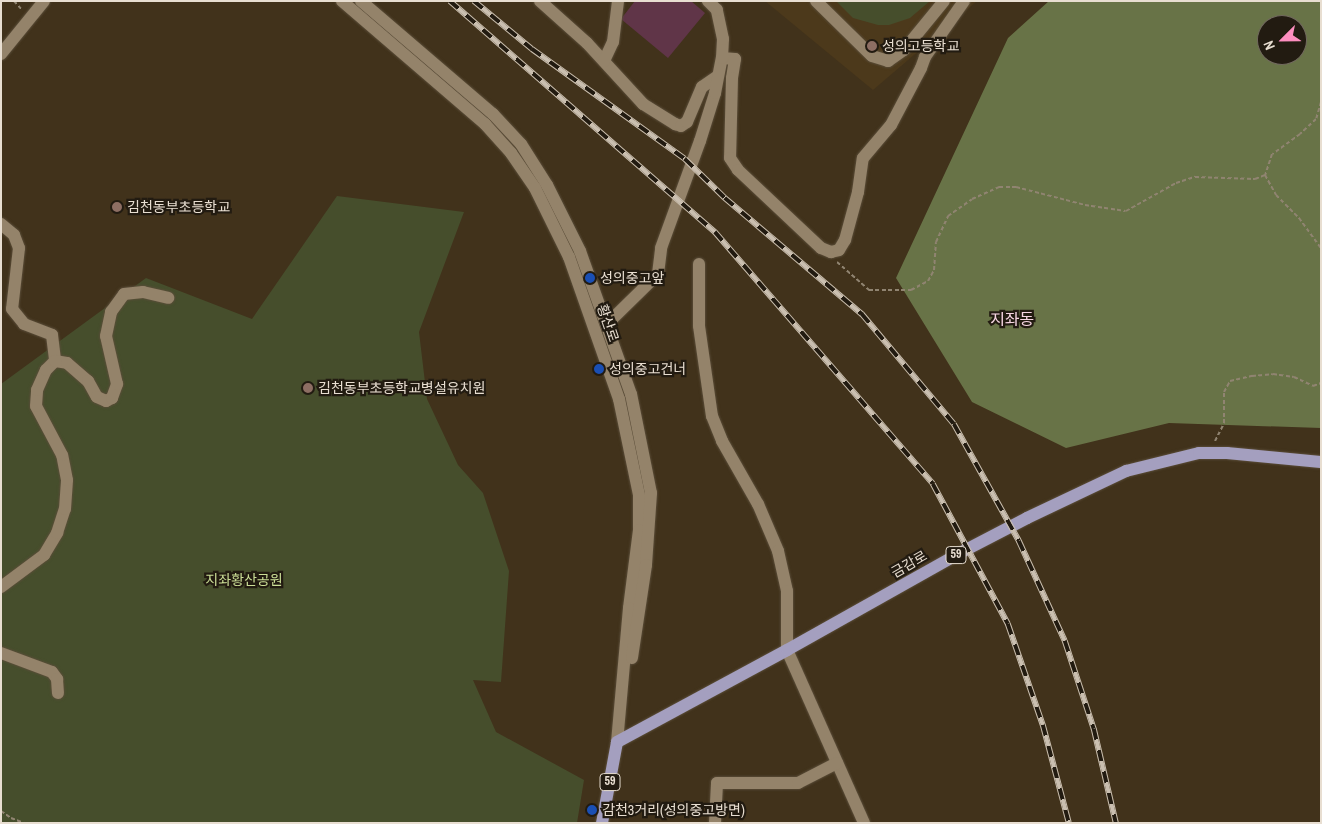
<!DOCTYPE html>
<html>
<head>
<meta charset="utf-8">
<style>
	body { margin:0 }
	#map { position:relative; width:1322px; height:824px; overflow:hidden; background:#41321b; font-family:"Archivo Narrow","Noto Sans KR",sans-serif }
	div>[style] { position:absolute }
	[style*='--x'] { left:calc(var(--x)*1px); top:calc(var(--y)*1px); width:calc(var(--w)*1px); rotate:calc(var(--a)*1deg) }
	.built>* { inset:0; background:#4c391b }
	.green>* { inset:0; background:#464e2c }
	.forest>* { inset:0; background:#687347 }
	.building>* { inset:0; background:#603548 }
	.path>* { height:2px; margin-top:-1px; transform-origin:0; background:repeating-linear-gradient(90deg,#908471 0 4px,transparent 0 6.5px) }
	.roads { filter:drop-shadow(0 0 1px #5a4d39) drop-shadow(0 0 1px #5a4d39) }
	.minor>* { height:12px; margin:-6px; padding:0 6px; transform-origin:6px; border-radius:6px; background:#94836a }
	.major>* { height:12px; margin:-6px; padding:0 6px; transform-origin:6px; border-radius:6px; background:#a49fbf }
	.rail>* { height:5.5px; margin-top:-2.75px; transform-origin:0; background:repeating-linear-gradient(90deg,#221b11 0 11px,#cabfb0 0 22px); box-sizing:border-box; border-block:1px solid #cabfb0 }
	.dots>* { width:14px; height:14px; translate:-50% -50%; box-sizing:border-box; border:2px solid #221b11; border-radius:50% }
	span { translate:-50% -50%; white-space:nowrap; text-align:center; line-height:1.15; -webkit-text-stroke:4.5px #221b11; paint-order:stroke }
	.shield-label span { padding:1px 4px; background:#221b11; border:1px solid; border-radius:4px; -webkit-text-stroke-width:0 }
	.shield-label { font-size:12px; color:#e8ded1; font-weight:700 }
	.poi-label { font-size:14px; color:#e8ded1 }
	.left { translate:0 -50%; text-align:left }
	.street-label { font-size:14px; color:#e8ded1 }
	.park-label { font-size:14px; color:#cbde96 }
	.quarter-label { font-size:16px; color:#f7d6e3 }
	.frame { position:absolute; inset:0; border:2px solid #e8ded1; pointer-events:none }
	.north { position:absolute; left:1257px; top:15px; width:50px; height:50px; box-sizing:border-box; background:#221b11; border:1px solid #71695e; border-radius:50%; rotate:247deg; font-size:14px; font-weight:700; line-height:20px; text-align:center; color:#e8ded1 }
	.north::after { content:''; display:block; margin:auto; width:18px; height:22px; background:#fd8ebf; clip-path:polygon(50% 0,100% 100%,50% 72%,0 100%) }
</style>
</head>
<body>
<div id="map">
	<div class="built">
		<i style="clip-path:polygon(765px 1px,977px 1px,873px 90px)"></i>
	</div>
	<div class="green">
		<i style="clip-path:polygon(836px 1px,930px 1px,910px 18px,889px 25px,878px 25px,853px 18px)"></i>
		<i style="clip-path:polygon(337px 196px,464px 212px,419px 332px,427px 399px,458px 465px,483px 493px,509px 571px,501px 682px,473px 680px,496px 732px,584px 780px,577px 823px,1px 823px,1px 384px,146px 278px,252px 319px)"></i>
	</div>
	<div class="forest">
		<i style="clip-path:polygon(evenodd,1049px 1px,1321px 1px,1321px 428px,1169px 423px,1066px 448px,972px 402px,896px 278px,1008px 38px,1049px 1px,1267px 25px,1297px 25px,1297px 55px,1267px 55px,1267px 25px)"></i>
	</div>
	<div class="building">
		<i style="clip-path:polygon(635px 1px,691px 1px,705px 13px,668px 58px,621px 19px)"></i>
	</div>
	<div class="path">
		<i style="--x:14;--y:1;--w:12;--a:48"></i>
		<i style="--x:1321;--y:102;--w:18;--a:106"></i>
		<i style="--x:1316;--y:119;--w:22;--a:137"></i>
		<i style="--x:1300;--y:134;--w:34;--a:144"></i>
		<i style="--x:1272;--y:154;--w:22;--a:108"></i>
		<i style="--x:1265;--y:175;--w:23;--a:61"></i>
		<i style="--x:1276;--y:195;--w:33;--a:45"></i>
		<i style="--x:1299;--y:218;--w:37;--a:54"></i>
		<i style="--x:837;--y:262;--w:43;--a:41.2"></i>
		<i style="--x:869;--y:290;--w:42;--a:0"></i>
		<i style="--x:911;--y:290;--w:19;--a:-28"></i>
		<i style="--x:928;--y:281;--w:13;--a:-61"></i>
		<i style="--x:934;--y:270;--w:28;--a:-86"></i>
		<i style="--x:936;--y:242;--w:29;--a:-65"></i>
		<i style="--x:948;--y:216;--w:29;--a:-35"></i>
		<i style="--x:972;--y:199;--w:30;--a:-24"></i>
		<i style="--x:999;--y:187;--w:17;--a:0"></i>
		<i style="--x:1016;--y:187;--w:71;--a:14.6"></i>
		<i style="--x:1085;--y:205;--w:41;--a:8.3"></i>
		<i style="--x:1126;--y:211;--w:57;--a:-29.2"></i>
		<i style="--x:1176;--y:183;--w:20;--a:-18"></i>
		<i style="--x:1195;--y:177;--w:60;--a:1.9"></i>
		<i style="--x:1255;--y:179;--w:11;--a:-22"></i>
		<i style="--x:1215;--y:441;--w:20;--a:-63"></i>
		<i style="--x:1224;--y:423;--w:31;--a:-90"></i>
		<i style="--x:1224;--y:392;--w:13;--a:-61"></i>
		<i style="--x:1230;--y:381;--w:23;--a:-13"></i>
		<i style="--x:1252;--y:376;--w:21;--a:-5"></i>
		<i style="--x:1273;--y:374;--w:21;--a:8"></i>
		<i style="--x:1294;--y:377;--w:21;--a:25"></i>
		<i style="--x:1313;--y:386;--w:9;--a:-21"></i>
		<i style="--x:1;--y:811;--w:12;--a:35"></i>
		<i style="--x:11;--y:818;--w:14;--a:21"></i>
	</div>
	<div class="roads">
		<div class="minor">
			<i style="--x:342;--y:1;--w:189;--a:40.7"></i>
			<i style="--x:485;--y:124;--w:39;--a:48"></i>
			<i style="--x:511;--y:153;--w:42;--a:55.6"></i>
			<i style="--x:535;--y:188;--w:77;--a:63.8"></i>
			<i style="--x:569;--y:257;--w:151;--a:70.6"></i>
			<i style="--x:619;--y:399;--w:98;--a:78.2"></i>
			<i style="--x:639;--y:495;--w:35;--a:90"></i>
			<i style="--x:639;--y:530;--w:79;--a:97.3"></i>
			<i style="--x:629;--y:608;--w:135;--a:95.1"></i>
			<i style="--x:361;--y:1;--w:174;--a:40.6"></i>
			<i style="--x:493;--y:114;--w:41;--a:47"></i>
			<i style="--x:521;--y:144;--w:49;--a:57.6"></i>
			<i style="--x:547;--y:185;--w:74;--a:63.4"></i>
			<i style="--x:580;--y:251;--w:152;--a:70.4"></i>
			<i style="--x:631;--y:394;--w:101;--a:78.6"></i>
			<i style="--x:651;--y:493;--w:72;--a:94"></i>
			<i style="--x:646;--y:565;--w:94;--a:98.6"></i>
			<i style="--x:540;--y:1;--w:63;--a:41.8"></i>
			<i style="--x:587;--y:43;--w:83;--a:47.4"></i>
			<i style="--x:643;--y:104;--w:38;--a:32"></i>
			<i style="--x:675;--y:124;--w:6;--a:18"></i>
			<i style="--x:681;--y:126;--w:7;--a:-34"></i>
			<i style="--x:687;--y:122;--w:38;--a:-67"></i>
			<i style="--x:702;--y:87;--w:19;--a:-35"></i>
			<i style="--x:816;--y:1;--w:78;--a:44.5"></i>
			<i style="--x:872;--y:56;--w:17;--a:17"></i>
			<i style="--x:888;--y:61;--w:19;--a:-35"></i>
			<i style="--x:904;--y:50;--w:63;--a:-50.8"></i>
			<i style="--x:1;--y:54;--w:68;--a:-50.9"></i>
			<i style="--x:722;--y:58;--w:13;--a:4"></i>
			<i style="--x:735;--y:59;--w:19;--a:99"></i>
			<i style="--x:732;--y:78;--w:80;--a:91.4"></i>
			<i style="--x:730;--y:158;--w:14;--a:56"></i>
			<i style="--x:738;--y:170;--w:114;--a:43.2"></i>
			<i style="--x:821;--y:248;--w:11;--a:22"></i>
			<i style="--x:831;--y:252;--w:8;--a:-14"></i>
			<i style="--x:839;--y:250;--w:12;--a:-59"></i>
			<i style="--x:845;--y:240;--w:50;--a:-74.8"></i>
			<i style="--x:858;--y:192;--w:34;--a:-82"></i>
			<i style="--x:863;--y:158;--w:43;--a:-49.7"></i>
			<i style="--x:891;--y:125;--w:64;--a:-62.2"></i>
			<i style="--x:921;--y:68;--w:12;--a:-70"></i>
			<i style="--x:925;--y:57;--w:68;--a:-55.1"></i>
			<i style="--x:604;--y:61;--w:21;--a:-65"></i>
			<i style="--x:613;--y:42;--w:41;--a:-83"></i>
			<i style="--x:1;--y:224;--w:17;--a:40"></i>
			<i style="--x:14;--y:235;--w:14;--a:69"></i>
			<i style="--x:19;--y:248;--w:61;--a:96.5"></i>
			<i style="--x:12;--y:309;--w:19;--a:51"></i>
			<i style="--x:24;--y:324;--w:30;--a:21"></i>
			<i style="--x:52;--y:335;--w:26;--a:83"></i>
			<i style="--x:699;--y:264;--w:62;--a:90"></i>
			<i style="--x:699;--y:326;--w:91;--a:81.8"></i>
			<i style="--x:712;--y:416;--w:27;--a:68"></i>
			<i style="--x:722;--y:441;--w:73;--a:60.3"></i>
			<i style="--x:758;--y:504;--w:51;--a:66.9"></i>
			<i style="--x:778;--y:551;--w:41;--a:77.3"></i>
			<i style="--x:787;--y:591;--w:59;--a:90"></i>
			<i style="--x:787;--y:650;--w:189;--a:66"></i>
			<i style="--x:607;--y:324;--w:71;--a:-44.4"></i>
			<i style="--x:658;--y:274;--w:26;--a:-83"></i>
			<i style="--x:661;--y:248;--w:114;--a:-70"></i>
			<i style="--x:700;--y:141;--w:50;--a:-72.6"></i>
			<i style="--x:715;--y:93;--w:36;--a:-79"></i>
			<i style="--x:722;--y:58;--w:19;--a:-87"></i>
			<i style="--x:723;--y:39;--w:30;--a:-102"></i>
			<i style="--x:717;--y:10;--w:13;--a:-135"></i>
			<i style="--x:1;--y:587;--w:54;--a:-36.7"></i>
			<i style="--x:44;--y:555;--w:26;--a:-59"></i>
			<i style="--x:57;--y:533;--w:25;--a:-72"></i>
			<i style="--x:65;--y:509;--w:29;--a:-86"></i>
			<i style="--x:67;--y:480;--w:25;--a:-101"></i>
			<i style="--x:62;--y:455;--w:55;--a:-118"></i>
			<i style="--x:36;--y:406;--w:16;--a:-86"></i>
			<i style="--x:37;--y:390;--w:22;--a:-66"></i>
			<i style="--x:46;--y:370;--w:13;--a:-45"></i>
			<i style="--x:55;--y:361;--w:12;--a:9"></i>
			<i style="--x:67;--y:363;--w:28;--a:41"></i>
			<i style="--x:88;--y:381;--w:18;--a:61"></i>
			<i style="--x:97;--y:397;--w:10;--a:24"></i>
			<i style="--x:106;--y:401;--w:7;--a:-27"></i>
			<i style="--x:112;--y:398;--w:15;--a:-70"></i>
			<i style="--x:117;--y:384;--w:49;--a:-102.9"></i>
			<i style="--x:106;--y:336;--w:25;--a:-78"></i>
			<i style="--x:111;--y:312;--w:22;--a:-54"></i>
			<i style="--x:124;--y:294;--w:19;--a:-6"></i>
			<i style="--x:143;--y:292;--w:26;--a:13"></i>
			<i style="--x:1;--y:653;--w:54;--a:20.4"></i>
			<i style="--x:52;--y:672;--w:9;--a:54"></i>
			<i style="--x:57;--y:679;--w:14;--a:86"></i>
			<i style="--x:715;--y:823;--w:40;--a:-87.1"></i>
			<i style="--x:717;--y:783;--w:81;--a:0"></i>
			<i style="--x:798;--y:783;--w:44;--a:-27.1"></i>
		</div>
		<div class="major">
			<i style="--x:602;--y:823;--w:82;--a:-79.5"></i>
			<i style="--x:617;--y:742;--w:193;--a:-28.4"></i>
			<i style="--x:787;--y:650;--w:194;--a:-29.3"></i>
			<i style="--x:956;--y:555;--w:80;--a:-27.5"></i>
			<i style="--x:1027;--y:518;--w:110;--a:-25.4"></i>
			<i style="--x:1126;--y:471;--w:75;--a:-13.9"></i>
			<i style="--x:1199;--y:453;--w:28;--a:0"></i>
			<i style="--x:1227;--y:453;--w:94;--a:5.5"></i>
		</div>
	</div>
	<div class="rail">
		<i style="--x:450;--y:1;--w:352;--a:41.1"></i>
		<i style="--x:715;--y:232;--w:333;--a:49.1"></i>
		<i style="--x:933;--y:484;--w:159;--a:61.8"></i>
		<i style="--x:1008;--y:624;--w:107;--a:70.9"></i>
		<i style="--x:1043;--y:725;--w:101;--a:75.1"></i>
		<i style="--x:474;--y:1;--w:75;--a:39.6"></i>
		<i style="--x:532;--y:49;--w:188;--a:35.7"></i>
		<i style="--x:685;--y:159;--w:56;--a:44.3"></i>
		<i style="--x:725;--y:198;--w:180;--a:40.3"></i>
		<i style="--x:862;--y:314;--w:143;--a:50.1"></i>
		<i style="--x:954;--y:424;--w:134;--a:60.9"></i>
		<i style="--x:1019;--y:541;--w:110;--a:65.3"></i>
		<i style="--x:1065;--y:641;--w:93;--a:71.8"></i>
		<i style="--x:1094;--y:729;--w:97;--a:76.8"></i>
	</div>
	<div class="dots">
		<i style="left:872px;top:46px;background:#8d6e63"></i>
		<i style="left:117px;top:207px;background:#8d6e63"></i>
		<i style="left:590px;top:278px;background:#1a4fb4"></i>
		<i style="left:599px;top:369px;background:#1a4fb4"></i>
		<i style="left:308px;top:388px;background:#8d6e63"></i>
		<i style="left:592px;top:810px;background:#1a4fb4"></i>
	</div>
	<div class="shield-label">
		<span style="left:956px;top:555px">59</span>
		<span style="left:610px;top:782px">59</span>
	</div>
	<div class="poi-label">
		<span class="left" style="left:882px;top:46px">성의고등학교</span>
		<span class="left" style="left:127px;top:207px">김천동부초등학교</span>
		<span class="left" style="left:600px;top:278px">성의중고앞</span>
		<span class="left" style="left:609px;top:369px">성의중고건너</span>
		<span class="left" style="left:318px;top:388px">김천동부초등학교병설유치원</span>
		<span class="left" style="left:602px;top:810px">감천3거리(성의중고방면)</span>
	</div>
	<div class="street-label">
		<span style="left:608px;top:323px;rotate:71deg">황산로</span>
		<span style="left:909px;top:564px;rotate:-30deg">금감로</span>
	</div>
	<div class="park-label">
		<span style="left:244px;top:580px">지좌황산공원</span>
	</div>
	<div class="quarter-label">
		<span style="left:1012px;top:319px">지좌동</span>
	</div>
	<div class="frame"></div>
	<div class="north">N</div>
</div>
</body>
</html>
